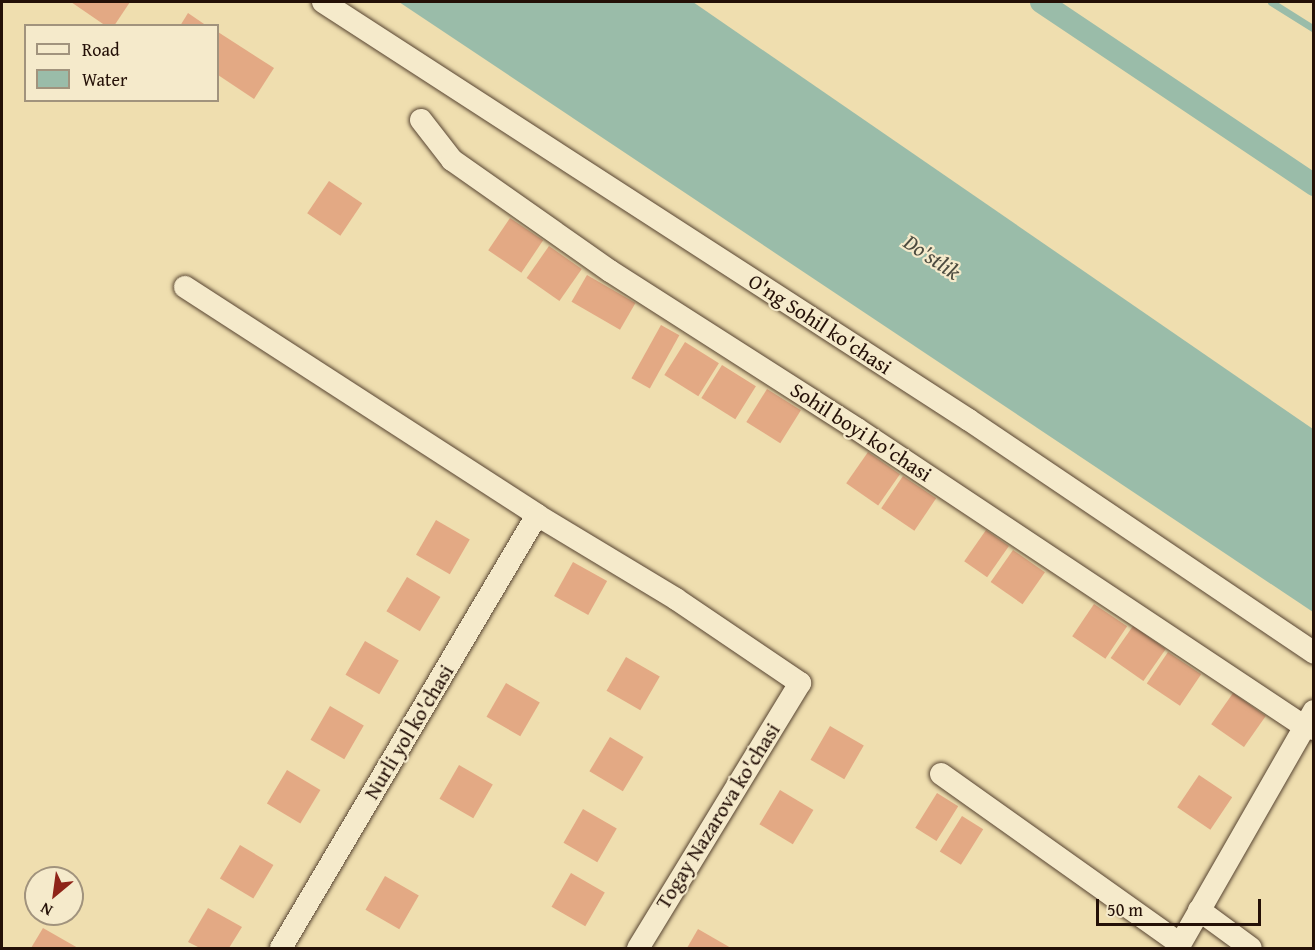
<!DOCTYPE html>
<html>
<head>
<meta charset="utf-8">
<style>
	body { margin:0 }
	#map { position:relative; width:1315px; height:950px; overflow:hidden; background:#efdeaf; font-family:"Gentium Book Plus",serif }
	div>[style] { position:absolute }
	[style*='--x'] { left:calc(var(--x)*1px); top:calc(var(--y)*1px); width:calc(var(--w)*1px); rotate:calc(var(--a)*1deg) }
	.water>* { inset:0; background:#9abca9 }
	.stream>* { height:7px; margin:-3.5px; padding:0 3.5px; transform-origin:3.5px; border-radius:3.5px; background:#9abca9 }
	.canal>* { height:22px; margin:-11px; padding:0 11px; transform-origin:11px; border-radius:11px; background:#9abca9 }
	.building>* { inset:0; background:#e3a984; transform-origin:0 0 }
	.roads { filter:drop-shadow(0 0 2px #574431) drop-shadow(0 0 2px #574431) }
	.minor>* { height:22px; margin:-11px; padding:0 11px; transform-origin:11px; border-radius:11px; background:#f5eacb }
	span { translate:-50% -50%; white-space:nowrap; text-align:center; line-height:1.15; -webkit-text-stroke:4.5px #f5eacb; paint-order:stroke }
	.street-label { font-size:21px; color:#241007 }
	.water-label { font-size:22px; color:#4d4c40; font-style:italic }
	.frame { position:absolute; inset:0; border:3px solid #241007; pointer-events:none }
	.legend { position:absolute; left:24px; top:24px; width:195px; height:78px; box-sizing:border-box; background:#f5eacb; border:2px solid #a1937d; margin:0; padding:8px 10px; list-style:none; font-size:18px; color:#241007 }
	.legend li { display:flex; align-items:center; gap:12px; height:30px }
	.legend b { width:30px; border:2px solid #a1937d }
	.north { position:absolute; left:24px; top:866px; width:60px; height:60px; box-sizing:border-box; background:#f5eacb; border:2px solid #a1937d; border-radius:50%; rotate:209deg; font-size:16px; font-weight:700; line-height:24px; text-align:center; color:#241007 }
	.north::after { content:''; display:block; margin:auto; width:21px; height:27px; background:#8f2418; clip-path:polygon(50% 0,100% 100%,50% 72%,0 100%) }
	.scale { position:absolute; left:1096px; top:899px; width:165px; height:27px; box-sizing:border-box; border:3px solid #241007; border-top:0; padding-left:8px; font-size:18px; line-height:21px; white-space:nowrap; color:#241007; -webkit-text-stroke:4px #f5eacb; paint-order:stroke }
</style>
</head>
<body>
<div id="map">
	<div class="water">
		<i style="clip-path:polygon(399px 2px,693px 2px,1313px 429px,1313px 612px)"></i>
	</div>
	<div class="stream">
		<i style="--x:1271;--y:2;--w:51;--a:32.1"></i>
	</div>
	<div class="canal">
		<i style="--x:1041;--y:2;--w:329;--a:33.8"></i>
	</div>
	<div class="building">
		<i style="clip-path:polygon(71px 2px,130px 2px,114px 26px,106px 26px)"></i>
		<i style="clip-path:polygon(188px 13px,207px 26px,180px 26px)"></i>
		<i style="clip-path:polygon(218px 32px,274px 68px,254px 99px,218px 75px)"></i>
		<i style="left:329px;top:181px;width:40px;height:39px;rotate:34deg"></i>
		<i style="left:510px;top:218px;width:40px;height:39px;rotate:34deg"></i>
		<i style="left:549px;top:246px;width:40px;height:39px;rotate:35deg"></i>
		<i style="left:587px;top:275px;width:56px;height:31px;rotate:30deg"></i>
		<i style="left:661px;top:325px;width:21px;height:61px;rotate:29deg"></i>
		<i style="left:685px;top:342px;width:40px;height:39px;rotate:32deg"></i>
		<i style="left:722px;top:365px;width:40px;height:39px;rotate:32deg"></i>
		<i style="left:767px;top:389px;width:40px;height:39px;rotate:32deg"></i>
		<i style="left:868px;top:452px;width:39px;height:38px;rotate:35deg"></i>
		<i style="left:903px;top:476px;width:40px;height:39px;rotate:34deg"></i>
		<i style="left:436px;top:520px;width:39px;height:40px;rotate:30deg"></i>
		<i style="left:986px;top:530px;width:28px;height:38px;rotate:35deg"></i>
		<i style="left:1013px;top:550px;width:39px;height:39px;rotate:35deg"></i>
		<i style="left:573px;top:562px;width:39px;height:39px;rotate:29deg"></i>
		<i style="left:407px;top:577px;width:39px;height:40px;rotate:31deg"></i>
		<i style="left:1094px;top:604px;width:40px;height:39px;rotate:34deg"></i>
		<i style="left:1133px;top:626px;width:40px;height:39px;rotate:35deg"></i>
		<i style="left:365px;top:641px;width:39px;height:39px;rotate:30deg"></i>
		<i style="left:1168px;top:652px;width:40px;height:38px;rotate:34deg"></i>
		<i style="left:626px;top:657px;width:39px;height:39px;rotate:30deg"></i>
		<i style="left:506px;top:683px;width:39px;height:39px;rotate:30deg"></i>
		<i style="left:1233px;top:693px;width:40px;height:38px;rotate:35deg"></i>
		<i style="left:330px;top:706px;width:39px;height:39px;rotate:30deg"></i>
		<i style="left:830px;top:726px;width:39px;height:39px;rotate:30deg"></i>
		<i style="left:610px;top:737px;width:39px;height:40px;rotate:31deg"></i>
		<i style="left:459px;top:765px;width:39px;height:39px;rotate:30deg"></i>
		<i style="left:287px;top:770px;width:39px;height:39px;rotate:31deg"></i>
		<i style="left:1199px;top:775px;width:40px;height:39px;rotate:34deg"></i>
		<i style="left:780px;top:790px;width:39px;height:40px;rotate:31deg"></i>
		<i style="left:937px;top:793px;width:25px;height:41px;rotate:32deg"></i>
		<i style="left:583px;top:809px;width:39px;height:39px;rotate:30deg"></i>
		<i style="left:962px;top:816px;width:25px;height:42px;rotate:32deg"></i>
		<i style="left:240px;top:845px;width:39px;height:39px;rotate:31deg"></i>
		<i style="left:571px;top:873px;width:39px;height:39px;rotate:30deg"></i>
		<i style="left:385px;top:876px;width:39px;height:39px;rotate:30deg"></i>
		<i style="clip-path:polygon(208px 908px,242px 927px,229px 948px,200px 948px,188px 942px)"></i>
		<i style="clip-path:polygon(43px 928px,78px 948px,31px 948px)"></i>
		<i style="clip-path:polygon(698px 929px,731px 948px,687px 948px)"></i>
	</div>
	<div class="roads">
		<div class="minor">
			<i style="--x:323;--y:2;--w:769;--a:32.91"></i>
			<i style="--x:969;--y:420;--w:416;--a:34"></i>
			<i style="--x:421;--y:120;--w:51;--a:52.2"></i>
			<i style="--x:452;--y:160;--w:193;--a:35.1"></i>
			<i style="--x:610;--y:271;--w:293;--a:32.6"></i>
			<i style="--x:857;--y:429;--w:538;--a:33.63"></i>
			<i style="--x:1305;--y:727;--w:9;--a:13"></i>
			<i style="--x:185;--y:287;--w:419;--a:32.9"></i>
			<i style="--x:537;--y:515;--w:162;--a:31.1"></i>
			<i style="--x:676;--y:599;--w:150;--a:34.1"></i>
			<i style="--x:800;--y:683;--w:311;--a:121.4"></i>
			<i style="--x:941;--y:774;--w:293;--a:35.4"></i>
			<i style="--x:1199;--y:910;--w:64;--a:36.2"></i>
			<i style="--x:281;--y:948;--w:503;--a:-59.41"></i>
			<i style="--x:1178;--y:948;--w:273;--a:-60.2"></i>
		</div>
	</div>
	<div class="street-label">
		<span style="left:820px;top:324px;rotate:33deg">O'ng Sohil ko'chasi</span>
		<span style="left:861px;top:432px;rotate:33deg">Sohil boyi ko'chasi</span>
		<span style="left:409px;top:732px;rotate:-59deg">Nurli yol ko'chasi</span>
		<span style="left:718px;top:816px;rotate:-58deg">Togay Nazarova ko'chasi</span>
	</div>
	<div class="water-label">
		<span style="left:932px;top:257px;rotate:34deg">Do'stlik</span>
	</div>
	<div class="frame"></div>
	<ul class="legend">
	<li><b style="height:8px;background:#f5eacb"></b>Road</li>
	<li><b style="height:16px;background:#9abca9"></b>Water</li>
	</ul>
	<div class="north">N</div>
	<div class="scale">50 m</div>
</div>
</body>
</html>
